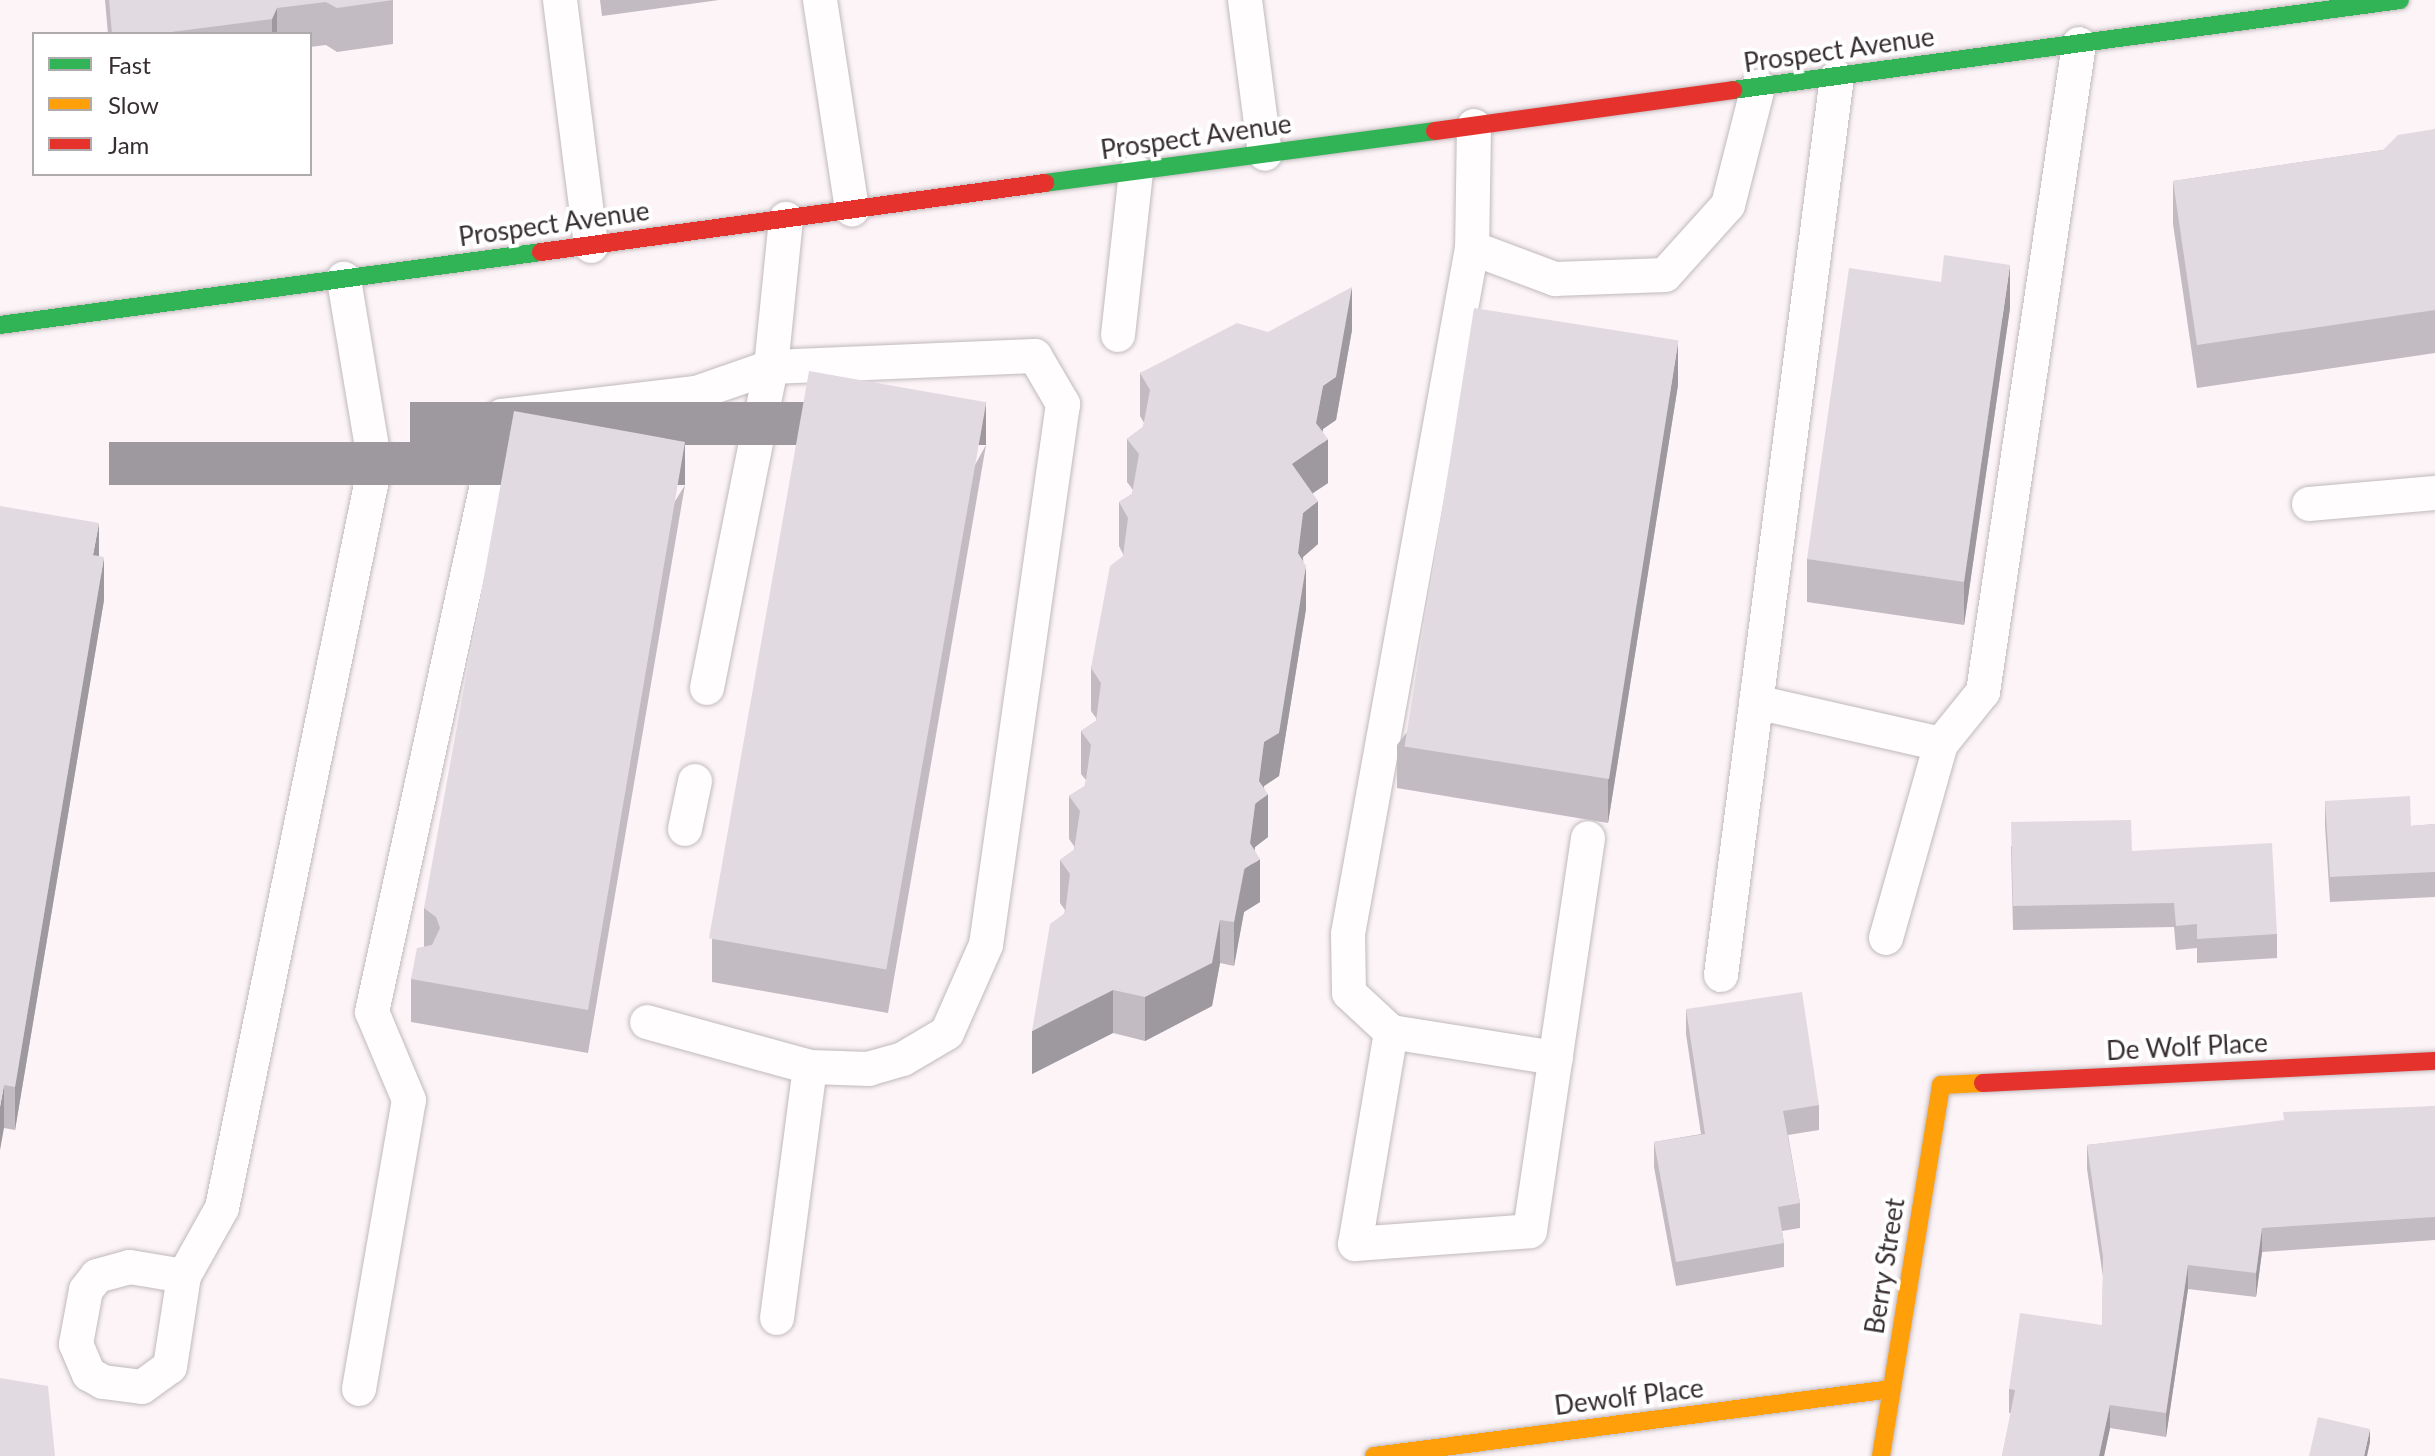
<!DOCTYPE html>
<html>
<head>
<meta charset="utf-8">
<style>
	body { margin:0 }
	#map { position:relative; width:2435px; height:1456px; overflow:hidden; background:#fcf4f7; font-family:Lato,sans-serif }
	div>[style] { position:absolute }
	[style*='--x'] { left:calc(var(--x)*1px); top:calc(var(--y)*1px); width:calc(var(--w)*1px); rotate:calc(var(--a)*1deg) }
	.roads { filter:drop-shadow(0 0 2px #c1b9bc) drop-shadow(0 0 2px #c1b9bc) }
	.lane>* { height:34px; margin:-17px; padding:0 17px; transform-origin:17px; border-radius:17px; background:#fffdfe }
	.fast>* { height:18px; margin:-9px; padding:0 9px; transform-origin:9px; border-radius:9px; background:#30b455 }
	.slow>* { height:18px; margin:-9px; padding:0 9px; transform-origin:9px; border-radius:9px; background:#ff9f0a }
	.jam>* { height:18px; margin:-9px; padding:0 9px; transform-origin:9px; border-radius:9px; background:#e5322d }
	.wall>* { inset:0; background:#c2bbc2 }
	.shaded-wall>* { inset:0; background:#9e999e; transform-origin:0 0 }
	.building>* { inset:0; background:#e2dae1; transform-origin:0 0 }
	span { translate:-50% -50%; white-space:nowrap; text-align:center; line-height:1.15; -webkit-text-stroke:8px #fff; paint-order:stroke }
	.street-label { font-size:26px; color:#372e32 }
	.legend { position:absolute; left:32px; top:32px; width:280px; height:144px; box-sizing:border-box; background:#fff; border:2px solid #afabad; margin:0; padding:10px 14px; list-style:none; font-size:24px; color:#372e32 }
	.legend li { display:flex; align-items:center; gap:16px; height:40px }
	.legend b { width:40px; border:2px solid #afabad }
</style>
</head>
<body>
<div id="map">
	<div class="roads">
		<div class="lane">
			<i style="--x:560;--y:0;--w:248;--a:82.8"></i>
			<i style="--x:820;--y:0;--w:212;--a:81.3"></i>
			<i style="--x:1245;--y:0;--w:155;--a:82.6"></i>
			<i style="--x:1474;--y:126;--w:122;--a:90.9"></i>
			<i style="--x:1472;--y:248;--w:89;--a:20.5"></i>
			<i style="--x:1555;--y:279;--w:110;--a:-2.1"></i>
			<i style="--x:1665;--y:275;--w:94;--a:-48"></i>
			<i style="--x:1728;--y:205;--w:122;--a:-75.7"></i>
			<i style="--x:1472;--y:248;--w:697;--a:100.25"></i>
			<i style="--x:1348;--y:934;--w:59;--a:89"></i>
			<i style="--x:1349;--y:993;--w:57;--a:42.9"></i>
			<i style="--x:1391;--y:1032;--w:215;--a:99.6"></i>
			<i style="--x:1355;--y:1244;--w:175;--a:-4.2"></i>
			<i style="--x:1530;--y:1231;--w:397;--a:-81.6"></i>
			<i style="--x:1118;--y:335;--w:164;--a:-83.7"></i>
			<i style="--x:2309;--y:504;--w:126;--a:-5"></i>
			<i style="--x:707;--y:688;--w:327;--a:-78.7"></i>
			<i style="--x:771;--y:367;--w:149;--a:-84.2"></i>
			<i style="--x:1756;--y:702;--w:190;--a:12.8"></i>
			<i style="--x:685;--y:829;--w:49;--a:-78.2"></i>
			<i style="--x:1886;--y:938;--w:202;--a:-74.2"></i>
			<i style="--x:1941;--y:744;--w:67;--a:-51.1"></i>
			<i style="--x:1983;--y:692;--w:655;--a:-81.57"></i>
			<i style="--x:1721;--y:975;--w:905;--a:-82.64"></i>
			<i style="--x:1391;--y:1032;--w:167;--a:9"></i>
			<i style="--x:184;--y:1276;--w:55;--a:-170.5"></i>
			<i style="--x:130;--y:1267;--w:34;--a:165"></i>
			<i style="--x:97;--y:1276;--w:18;--a:128"></i>
			<i style="--x:86;--y:1290;--w:55;--a:100.5"></i>
			<i style="--x:76;--y:1344;--w:33;--a:67"></i>
			<i style="--x:89;--y:1374;--w:16;--a:30"></i>
			<i style="--x:103;--y:1382;--w:39;--a:7"></i>
			<i style="--x:142;--y:1387;--w:34;--a:-36"></i>
			<i style="--x:170;--y:1367;--w:92;--a:-81.3"></i>
			<i style="--x:184;--y:1276;--w:78;--a:-60.8"></i>
			<i style="--x:222;--y:1208;--w:759;--a:-78.36"></i>
			<i style="--x:375;--y:465;--w:189;--a:-99.5"></i>
			<i style="--x:777;--y:1318;--w:253;--a:-82.5"></i>
			<i style="--x:359;--y:1389;--w:293;--a:-80.2"></i>
			<i style="--x:409;--y:1100;--w:95;--a:-112.8"></i>
			<i style="--x:372;--y:1012;--w:610;--a:-77.7"></i>
			<i style="--x:502;--y:416;--w:195;--a:-6.8"></i>
			<i style="--x:696;--y:393;--w:79;--a:-19.1"></i>
			<i style="--x:771;--y:367;--w:264;--a:-2.4"></i>
			<i style="--x:1035;--y:356;--w:56;--a:59.7"></i>
			<i style="--x:1063;--y:404;--w:546;--a:98.1"></i>
			<i style="--x:986;--y:945;--w:96;--a:113.9"></i>
			<i style="--x:947;--y:1033;--w:51;--a:149.4"></i>
			<i style="--x:903;--y:1059;--w:35;--a:164"></i>
			<i style="--x:869;--y:1069;--w:59;--a:-178.1"></i>
			<i style="--x:810;--y:1067;--w:169;--a:-164.6"></i>
		</div>
		<div class="fast">
			<i style="--x:1733;--y:90;--w:673;--a:-7.68"></i>
			<i style="--x:1045;--y:183;--w:393;--a:-7.6"></i>
			<i style="--x:0;--y:325;--w:546;--a:-7.68"></i>
		</div>
		<div class="slow">
			<i style="--x:1374;--y:1456;--w:521;--a:-7.38"></i>
			<i style="--x:1881;--y:1456;--w:376;--a:-80.8"></i>
			<i style="--x:1941;--y:1085;--w:42;--a:-2.7"></i>
		</div>
		<div class="jam">
			<i style="--x:1435;--y:131;--w:301;--a:-7.8"></i>
			<i style="--x:541;--y:252;--w:509;--a:-7.8"></i>
			<i style="--x:1983;--y:1083;--w:453;--a:-2.8"></i>
		</div>
	</div>
	<div class="wall">
		<i style="clip-path:polygon(105px 0,393px 0,393px 44px,337px 52px,326px 45px,310px 47px,310px 34px,108px 34px)"></i>
		<i style="clip-path:polygon(600px 0,719px 0,602px 16px)"></i>
		<i style="clip-path:polygon(2435px 129px,2435px 353px,2197px 388px,2173px 224px,2173px 181px,2383px 150px)"></i>
		<i style="clip-path:polygon(2010px 308px,1964px 625px,1807px 602px,1807px 559px)"></i>
		<i style="clip-path:polygon(1352px 330px,1336px 420px,1323px 429px,1322px 432px,1328px 483px,1313px 493px,1318px 544px,1303px 557px,1306px 609px,1279px 776px,1264px 786px,1268px 837px,1255px 847px,1254px 851px,1260px 902px,1244px 912px,1234px 966px,1220px 963px,1212px 1006px,1145px 1041px,1113px 1033px,1032px 1074px,1065px 910px,1060px 903px,1060px 860px,1074px 850px,1074px 846px,1069px 839px,1069px 796px,1085px 786px,1086px 780px,1081px 774px,1081px 731px,1096px 721px,1096px 718px,1091px 711px,1091px 668px,1123px 556px,1123px 554px,1119px 546px,1119px 502px,1132px 494px,1133px 490px,1127px 482px,1127px 439px,1143px 427px,1144px 423px,1140px 416px,1140px 373px,1268px 332px)"></i>
		<i style="clip-path:polygon(1678px 385px,1608px 823px,1397px 788px,1397px 745px)"></i>
		<i style="clip-path:polygon(986px 445px,888px 1013px,712px 982px,712px 939px)"></i>
		<i style="clip-path:polygon(685px 485px,588px 1053px,411px 1022px,411px 979px,424px 947px,424px 908px)"></i>
		<i style="clip-path:polygon(0 506px,99px 556px,104px 600px,15px 1130px,4px 1128px)"></i>
		<i style="clip-path:polygon(2325px 801px,2411px 826px,2435px 824px,2435px 897px,2330px 902px,2325px 826px)"></i>
		<i style="clip-path:polygon(2011px 846px,2132px 851px,2277px 934px,2277px 958px,2197px 963px,2197px 948px,2176px 950px,2174px 927px,2013px 930px)"></i>
		<i style="clip-path:polygon(1686px 1009px,1819px 1105px,1819px 1130px,1788px 1135px,1800px 1203px,1800px 1228px,1782px 1231px,1784px 1243px,1784px 1267px,1676px 1286px,1654px 1167px,1654px 1142px,1701px 1134px,1686px 1034px)"></i>
		<i style="clip-path:polygon(2435px 1106px,2435px 1240px,2262px 1252px,2256px 1297px,2188px 1289px,2166px 1437px,2110px 1428px,2104px 1456px,2002px 1456px,2011px 1413px,2009px 1413px,2009px 1389px,2102px 1325px,2103px 1277px,2087px 1169px,2087px 1145px)"></i>
	</div>
	<div class="shaded-wall">
		<i style="clip-path:polygon(277px 8px,277px 34px,272px 34px,272px 19px)"></i>
		<i style="clip-path:polygon(2010px 265px,2010px 308px,1964px 625px,1964px 582px)"></i>
		<i style="clip-path:polygon(1352px 287px,1352px 330px,1336px 420px,1323px 429px,1320px 445px,1328px 439px,1328px 483px,1292px 507px,1292px 464px,1316px 423px,1323px 386px)"></i>
		<i style="clip-path:polygon(1678px 342px,1678px 385px,1608px 823px,1608px 780px)"></i>
		<i style="left:986px;top:402px;width:43px;height:576px;rotate:90deg"></i>
		<i style="left:685px;top:442px;width:43px;height:576px;rotate:90deg"></i>
		<i style="clip-path:polygon(1318px 501px,1318px 544px,1303px 557px,1298px 596px,1298px 553px,1303px 513px)"></i>
		<i style="clip-path:polygon(99px 523px,99px 566px,93px 555px)"></i>
		<i style="clip-path:polygon(104px 557px,104px 600px,15px 1130px,15px 1087px)"></i>
		<i style="clip-path:polygon(1306px 566px,1306px 609px,1279px 776px,1264px 786px,1262px 799px,1268px 794px,1268px 837px,1255px 847px,1253px 864px,1260px 859px,1260px 902px,1244px 912px,1234px 966px,1234px 922px,1250px 843px,1264px 742px)"></i>
		<i style="clip-path:polygon(1220px 920px,1220px 963px,1212px 1006px,1145px 1041px,1145px 997px)"></i>
		<i style="clip-path:polygon(1113px 990px,1113px 1033px,1032px 1074px,1032px 1031px)"></i>
		<i style="clip-path:polygon(4px 1085px,4px 1128px,0 1150px,0 1107px)"></i>
		<i style="clip-path:polygon(2262px 1228px,2262px 1252px,2256px 1297px,2256px 1273px)"></i>
		<i style="clip-path:polygon(2188px 1265px,2188px 1289px,2166px 1437px,2166px 1413px)"></i>
		<i style="clip-path:polygon(2110px 1405px,2110px 1428px,2104px 1456px,2099px 1456px)"></i>
		<i style="clip-path:polygon(2370px 1429px,2370px 1442px,2367px 1456px,2364px 1456px)"></i>
	</div>
	<div class="building">
		<i style="clip-path:polygon(109px 0,393px 0,337px 8px,326px 2px,277px 8px,272px 19px,156px 34px,112px 34px)"></i>
		<i style="clip-path:polygon(2435px 129px,2435px 310px,2197px 345px,2173px 181px,2383px 150px,2398px 135px)"></i>
		<i style="clip-path:polygon(1944px 255px,2010px 265px,1964px 582px,1807px 559px,1849px 268px,1941px 282px)"></i>
		<i style="clip-path:polygon(1352px 287px,1336px 377px,1323px 386px,1316px 423px,1328px 439px,1292px 464px,1318px 501px,1303px 513px,1298px 553px,1306px 566px,1279px 733px,1264px 742px,1259px 781px,1268px 794px,1255px 804px,1250px 843px,1260px 859px,1244px 869px,1234px 922px,1220px 920px,1212px 963px,1145px 997px,1113px 990px,1032px 1031px,1050px 924px,1065px 913px,1070px 874px,1060px 860px,1074px 850px,1080px 811px,1069px 796px,1085px 786px,1091px 745px,1081px 731px,1096px 721px,1101px 683px,1091px 668px,1110px 566px,1123px 556px,1128px 518px,1119px 502px,1132px 494px,1139px 454px,1127px 439px,1143px 427px,1150px 390px,1140px 373px,1237px 323px,1268px 332px)"></i>
		<i style="left:1474px;top:308px;width:207px;height:444px;rotate:9deg"></i>
		<i style="left:809px;top:371px;width:180px;height:576px;rotate:10deg"></i>
		<i style="clip-path:polygon(514px 411px,685px 442px,588px 1010px,411px 979px,417px 948px,432px 945px,440px 928px,436px 917px,424px 908px)"></i>
		<i style="clip-path:polygon(0 506px,99px 523px,93px 555px,104px 557px,15px 1087px,4px 1085px,0 1107px)"></i>
		<i style="clip-path:polygon(2410px 796px,2411px 826px,2435px 824px,2435px 872px,2330px 877px,2325px 801px)"></i>
		<i style="clip-path:polygon(2131px 820px,2132px 851px,2272px 843px,2277px 934px,2197px 939px,2197px 924px,2176px 926px,2174px 903px,2013px 906px,2011px 822px)"></i>
		<i style="clip-path:polygon(1802px 992px,1819px 1105px,1783px 1111px,1800px 1203px,1778px 1207px,1784px 1243px,1676px 1262px,1654px 1142px,1705px 1134px,1686px 1009px)"></i>
		<i style="clip-path:polygon(2435px 1106px,2435px 1217px,2262px 1228px,2256px 1273px,2188px 1265px,2166px 1413px,2110px 1405px,2099px 1456px,2002px 1456px,2015px 1390px,2009px 1389px,2020px 1313px,2102px 1325px,2103px 1257px,2087px 1145px,2284px 1120px,2283px 1112px)"></i>
		<i style="clip-path:polygon(0 1378px,48px 1386px,55px 1456px,0 1456px)"></i>
		<i style="clip-path:polygon(2318px 1417px,2370px 1429px,2364px 1456px,2309px 1456px)"></i>
	</div>
	<div class="street-label">
		<span style="left:1839px;top:50px;rotate:-8deg">Prospect Avenue</span>
		<span style="left:1196px;top:137px;rotate:-8deg">Prospect Avenue</span>
		<span style="left:554px;top:224px;rotate:-8deg">Prospect Avenue</span>
		<span style="left:2187px;top:1047px;rotate:-3deg">De Wolf Place</span>
		<span style="left:1885px;top:1266px;rotate:-81deg">Berry Street</span>
		<span style="left:1629px;top:1397px;rotate:-7deg">Dewolf Place</span>
	</div>
	<ul class="legend">
	<li><b style="height:10px;background:#30b455"></b>Fast</li>
	<li><b style="height:10px;background:#ff9f0a"></b>Slow</li>
	<li><b style="height:10px;background:#e5322d"></b>Jam</li>
	</ul>
</div>
</body>
</html>
